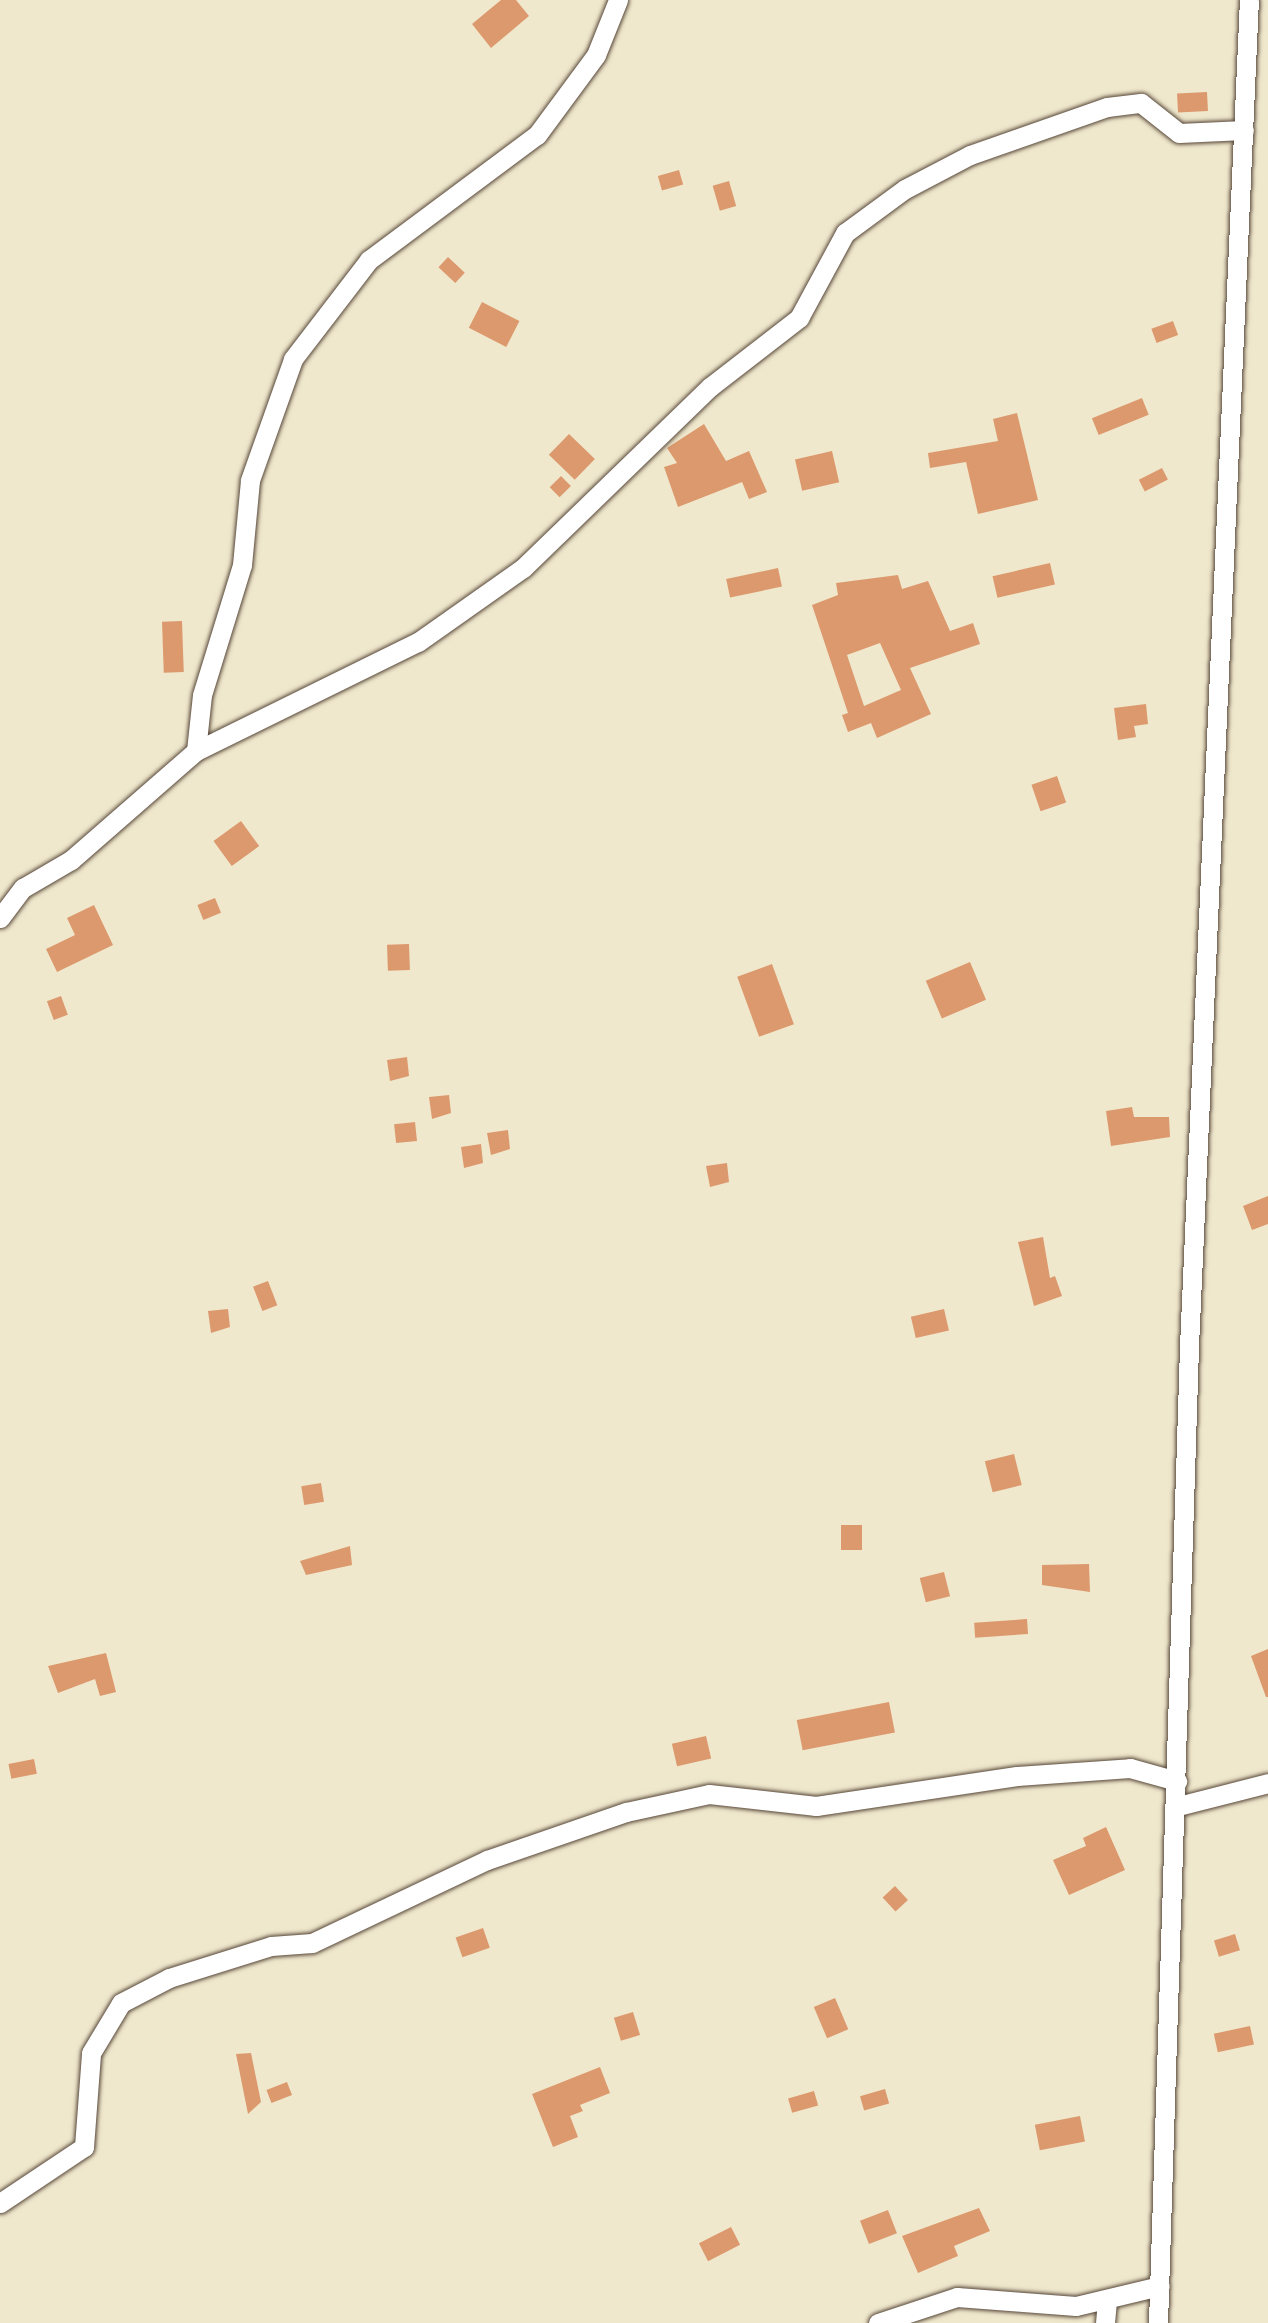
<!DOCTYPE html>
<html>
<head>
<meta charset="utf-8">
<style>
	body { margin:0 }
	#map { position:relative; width:1268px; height:2323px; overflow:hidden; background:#f0e8cd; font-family:Vollkorn,serif }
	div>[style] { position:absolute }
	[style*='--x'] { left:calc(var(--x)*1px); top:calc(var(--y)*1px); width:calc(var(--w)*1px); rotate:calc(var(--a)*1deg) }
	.building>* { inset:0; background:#dc996d; transform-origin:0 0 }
	.roads { filter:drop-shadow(0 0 2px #564638) drop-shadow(0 0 2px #564638) }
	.street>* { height:19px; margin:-9.5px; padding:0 9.5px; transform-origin:9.5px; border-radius:9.5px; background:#fff }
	span { translate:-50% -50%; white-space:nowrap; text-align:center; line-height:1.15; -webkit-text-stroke:5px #fbf7ec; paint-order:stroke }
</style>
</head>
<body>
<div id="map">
	<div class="building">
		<i style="clip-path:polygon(501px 0,516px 0,529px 16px,491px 48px,472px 24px)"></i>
		<i style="left:1207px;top:92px;width:19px;height:30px;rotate:87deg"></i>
		<i style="left:679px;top:170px;width:15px;height:22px;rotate:74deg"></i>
		<i style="left:729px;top:181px;width:26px;height:17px;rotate:74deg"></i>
		<i style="left:448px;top:257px;width:23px;height:14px;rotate:43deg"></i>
		<i style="left:482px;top:302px;width:42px;height:29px;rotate:27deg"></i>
		<i style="left:1173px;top:321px;width:15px;height:23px;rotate:70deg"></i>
		<i style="left:1142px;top:398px;width:18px;height:54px;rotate:68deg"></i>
		<i style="clip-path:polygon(1017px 413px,1038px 500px,978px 514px,966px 462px,930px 468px,928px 453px,998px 441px,993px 419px)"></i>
		<i style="clip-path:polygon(704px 424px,726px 461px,749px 451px,767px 492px,749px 499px,742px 482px,678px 507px,664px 467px,677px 463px,667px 448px)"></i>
		<i style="left:569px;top:434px;width:36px;height:29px;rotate:44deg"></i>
		<i style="left:832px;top:451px;width:32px;height:38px;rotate:77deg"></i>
		<i style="left:1162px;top:468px;width:13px;height:26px;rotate:63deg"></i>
		<i style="left:561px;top:476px;width:14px;height:16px;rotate:45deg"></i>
		<i style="left:1050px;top:563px;width:22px;height:59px;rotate:77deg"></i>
		<i style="left:778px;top:568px;width:19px;height:53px;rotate:78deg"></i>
		<i style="clip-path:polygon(evenodd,898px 575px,902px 589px,928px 581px,950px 631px,973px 623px,980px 644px,910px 668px,931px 714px,877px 738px,871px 723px,848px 732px,842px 715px,848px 713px,812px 605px,838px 595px,836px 583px,898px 575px,880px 643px,901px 690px,864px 706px,847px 655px,880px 643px)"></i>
		<i style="left:182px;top:621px;width:51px;height:20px;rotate:88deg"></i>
		<i style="clip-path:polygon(1146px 704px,1148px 724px,1134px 726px,1136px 737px,1118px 740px,1114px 708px)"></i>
		<i style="left:1057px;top:776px;width:28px;height:27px;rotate:71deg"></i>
		<i style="left:241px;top:821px;width:31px;height:34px;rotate:54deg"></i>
		<i style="left:215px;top:898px;width:16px;height:19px;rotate:68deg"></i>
		<i style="clip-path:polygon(94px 905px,113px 945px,57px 972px,46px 949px,75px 935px,67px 918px)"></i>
		<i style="left:409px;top:944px;width:26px;height:22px;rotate:88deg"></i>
		<i style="left:970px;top:962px;width:41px;height:48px;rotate:67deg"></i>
		<i style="left:772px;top:964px;width:64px;height:37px;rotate:70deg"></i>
		<i style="left:61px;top:996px;width:20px;height:15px;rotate:70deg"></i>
		<i style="clip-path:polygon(407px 1057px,409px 1076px,390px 1081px,387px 1060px)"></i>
		<i style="clip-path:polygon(449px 1095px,451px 1113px,432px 1119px,429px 1097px)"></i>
		<i style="clip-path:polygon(1132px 1107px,1134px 1117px,1169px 1117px,1170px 1137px,1111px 1146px,1106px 1111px)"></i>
		<i style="left:415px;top:1122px;width:19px;height:21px;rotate:84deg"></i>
		<i style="clip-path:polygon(508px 1130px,510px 1149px,491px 1155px,487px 1133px)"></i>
		<i style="clip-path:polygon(481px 1144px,483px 1163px,464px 1168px,461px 1147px)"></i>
		<i style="clip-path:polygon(727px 1163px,729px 1182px,710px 1187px,706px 1166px)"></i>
		<i style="clip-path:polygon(1268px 1196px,1268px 1224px,1252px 1230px,1243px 1206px)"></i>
		<i style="clip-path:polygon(1043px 1237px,1050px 1278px,1055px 1276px,1062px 1296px,1034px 1306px,1018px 1242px)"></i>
		<i style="left:268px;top:1281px;width:26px;height:16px;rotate:69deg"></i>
		<i style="clip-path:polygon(228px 1309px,230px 1327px,211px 1333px,208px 1311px)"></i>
		<i style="left:944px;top:1309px;width:22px;height:34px;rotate:77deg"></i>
		<i style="left:1014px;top:1454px;width:32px;height:30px;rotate:76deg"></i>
		<i style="left:321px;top:1483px;width:19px;height:20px;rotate:81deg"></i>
		<i style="left:841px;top:1525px;width:21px;height:25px"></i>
		<i style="clip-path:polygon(350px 1546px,352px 1565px,306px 1575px,300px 1561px)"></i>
		<i style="clip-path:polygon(1089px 1564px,1090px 1592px,1042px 1585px,1042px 1565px)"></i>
		<i style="left:944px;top:1572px;width:25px;height:25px;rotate:76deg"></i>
		<i style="left:1027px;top:1619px;width:15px;height:53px;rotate:86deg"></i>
		<i style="clip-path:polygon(1268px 1649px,1268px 1697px,1266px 1697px,1251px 1656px)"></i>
		<i style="clip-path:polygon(106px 1653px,116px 1692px,100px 1696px,95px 1679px,58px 1693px,48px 1666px)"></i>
		<i style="left:889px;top:1702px;width:31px;height:94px;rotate:79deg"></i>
		<i style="left:706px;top:1736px;width:23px;height:35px;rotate:77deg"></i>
		<i style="left:34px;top:1759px;width:15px;height:26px;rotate:79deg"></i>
		<i style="clip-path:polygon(1106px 1827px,1125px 1870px,1069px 1895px,1053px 1860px,1086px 1846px,1083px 1838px)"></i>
		<i style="left:895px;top:1886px;width:19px;height:17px;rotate:47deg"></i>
		<i style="left:483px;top:1928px;width:21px;height:29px;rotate:71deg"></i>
		<i style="left:1235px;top:1934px;width:17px;height:22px;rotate:73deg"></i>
		<i style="left:835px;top:1998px;width:34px;height:23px;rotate:67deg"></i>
		<i style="left:633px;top:2012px;width:24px;height:20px;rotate:73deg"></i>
		<i style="left:1250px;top:2026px;width:19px;height:37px;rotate:78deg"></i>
		<i style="clip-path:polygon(251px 2053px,261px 2102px,248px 2114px,236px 2054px)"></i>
		<i style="clip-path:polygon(600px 2067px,610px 2093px,580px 2105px,583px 2111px,570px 2116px,578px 2137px,553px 2147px,532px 2094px)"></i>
		<i style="left:287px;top:2082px;width:14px;height:22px;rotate:69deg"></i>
		<i style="left:885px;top:2089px;width:15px;height:26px;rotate:74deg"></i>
		<i style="left:814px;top:2091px;width:15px;height:27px;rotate:74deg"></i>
		<i style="left:1080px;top:2116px;width:26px;height:46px;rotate:79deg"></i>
		<i style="clip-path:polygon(979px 2208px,990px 2231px,954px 2246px,958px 2256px,918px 2273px,902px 2236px)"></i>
		<i style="left:888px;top:2210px;width:25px;height:30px;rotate:69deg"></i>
		<i style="left:731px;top:2227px;width:20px;height:36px;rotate:63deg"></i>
	</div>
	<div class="roads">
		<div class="street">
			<i style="--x:196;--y:751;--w:56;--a:-83.9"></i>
			<i style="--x:202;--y:695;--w:136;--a:-72.9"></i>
			<i style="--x:242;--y:565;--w:85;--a:-84.6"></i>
			<i style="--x:250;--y:480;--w:128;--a:-70.4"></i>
			<i style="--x:293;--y:359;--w:125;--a:-52.5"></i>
			<i style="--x:369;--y:260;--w:209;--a:-36.7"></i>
			<i style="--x:537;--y:135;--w:99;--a:-53.6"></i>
			<i style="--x:596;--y:55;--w:59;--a:-68.2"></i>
			<i style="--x:0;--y:918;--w:38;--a:-53"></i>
			<i style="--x:23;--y:888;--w:56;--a:-30.3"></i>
			<i style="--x:71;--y:860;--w:166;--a:-41.1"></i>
			<i style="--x:196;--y:751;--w:247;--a:-26.2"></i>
			<i style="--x:418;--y:642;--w:128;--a:-35.2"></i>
			<i style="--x:523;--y:568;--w:260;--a:-44.1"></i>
			<i style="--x:710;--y:387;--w:113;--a:-37.8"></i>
			<i style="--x:799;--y:318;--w:97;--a:-61.6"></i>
			<i style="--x:845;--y:233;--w:74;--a:-36.3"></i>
			<i style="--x:905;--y:189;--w:73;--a:-27.6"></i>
			<i style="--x:970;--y:155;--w:145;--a:-19.3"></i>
			<i style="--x:1107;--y:107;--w:34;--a:-7"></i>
			<i style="--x:1141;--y:103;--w:48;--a:38.3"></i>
			<i style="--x:1179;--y:133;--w:65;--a:-2.6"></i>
			<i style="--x:1178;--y:1806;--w:93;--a:-14.3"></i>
			<i style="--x:0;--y:2203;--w:101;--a:-33.7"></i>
			<i style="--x:84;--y:2147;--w:94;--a:-85.7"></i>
			<i style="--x:91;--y:2053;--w:58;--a:-59"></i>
			<i style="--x:121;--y:2003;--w:54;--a:-27.5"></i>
			<i style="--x:169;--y:1978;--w:107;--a:-17.4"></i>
			<i style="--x:271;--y:1946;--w:41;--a:-4.2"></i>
			<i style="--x:312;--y:1943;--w:194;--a:-25.4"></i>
			<i style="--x:487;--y:1860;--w:147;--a:-19.1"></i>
			<i style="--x:626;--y:1812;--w:85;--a:-12.2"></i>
			<i style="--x:709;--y:1794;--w:108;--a:6.4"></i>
			<i style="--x:816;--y:1806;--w:203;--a:-8.5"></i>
			<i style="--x:1017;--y:1776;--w:113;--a:-4"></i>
			<i style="--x:1130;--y:1768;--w:49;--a:15.5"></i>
			<i style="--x:878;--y:2323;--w:83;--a:-18.2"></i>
			<i style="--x:957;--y:2297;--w:119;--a:4.3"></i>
			<i style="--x:1076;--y:2306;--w:86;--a:-13.4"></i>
			<i style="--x:1105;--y:2323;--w:22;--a:-85"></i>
			<i style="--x:1158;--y:2323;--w:977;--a:-88.18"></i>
			<i style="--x:1189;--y:1346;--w:1347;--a:-87.45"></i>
		</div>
	</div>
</div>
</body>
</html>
